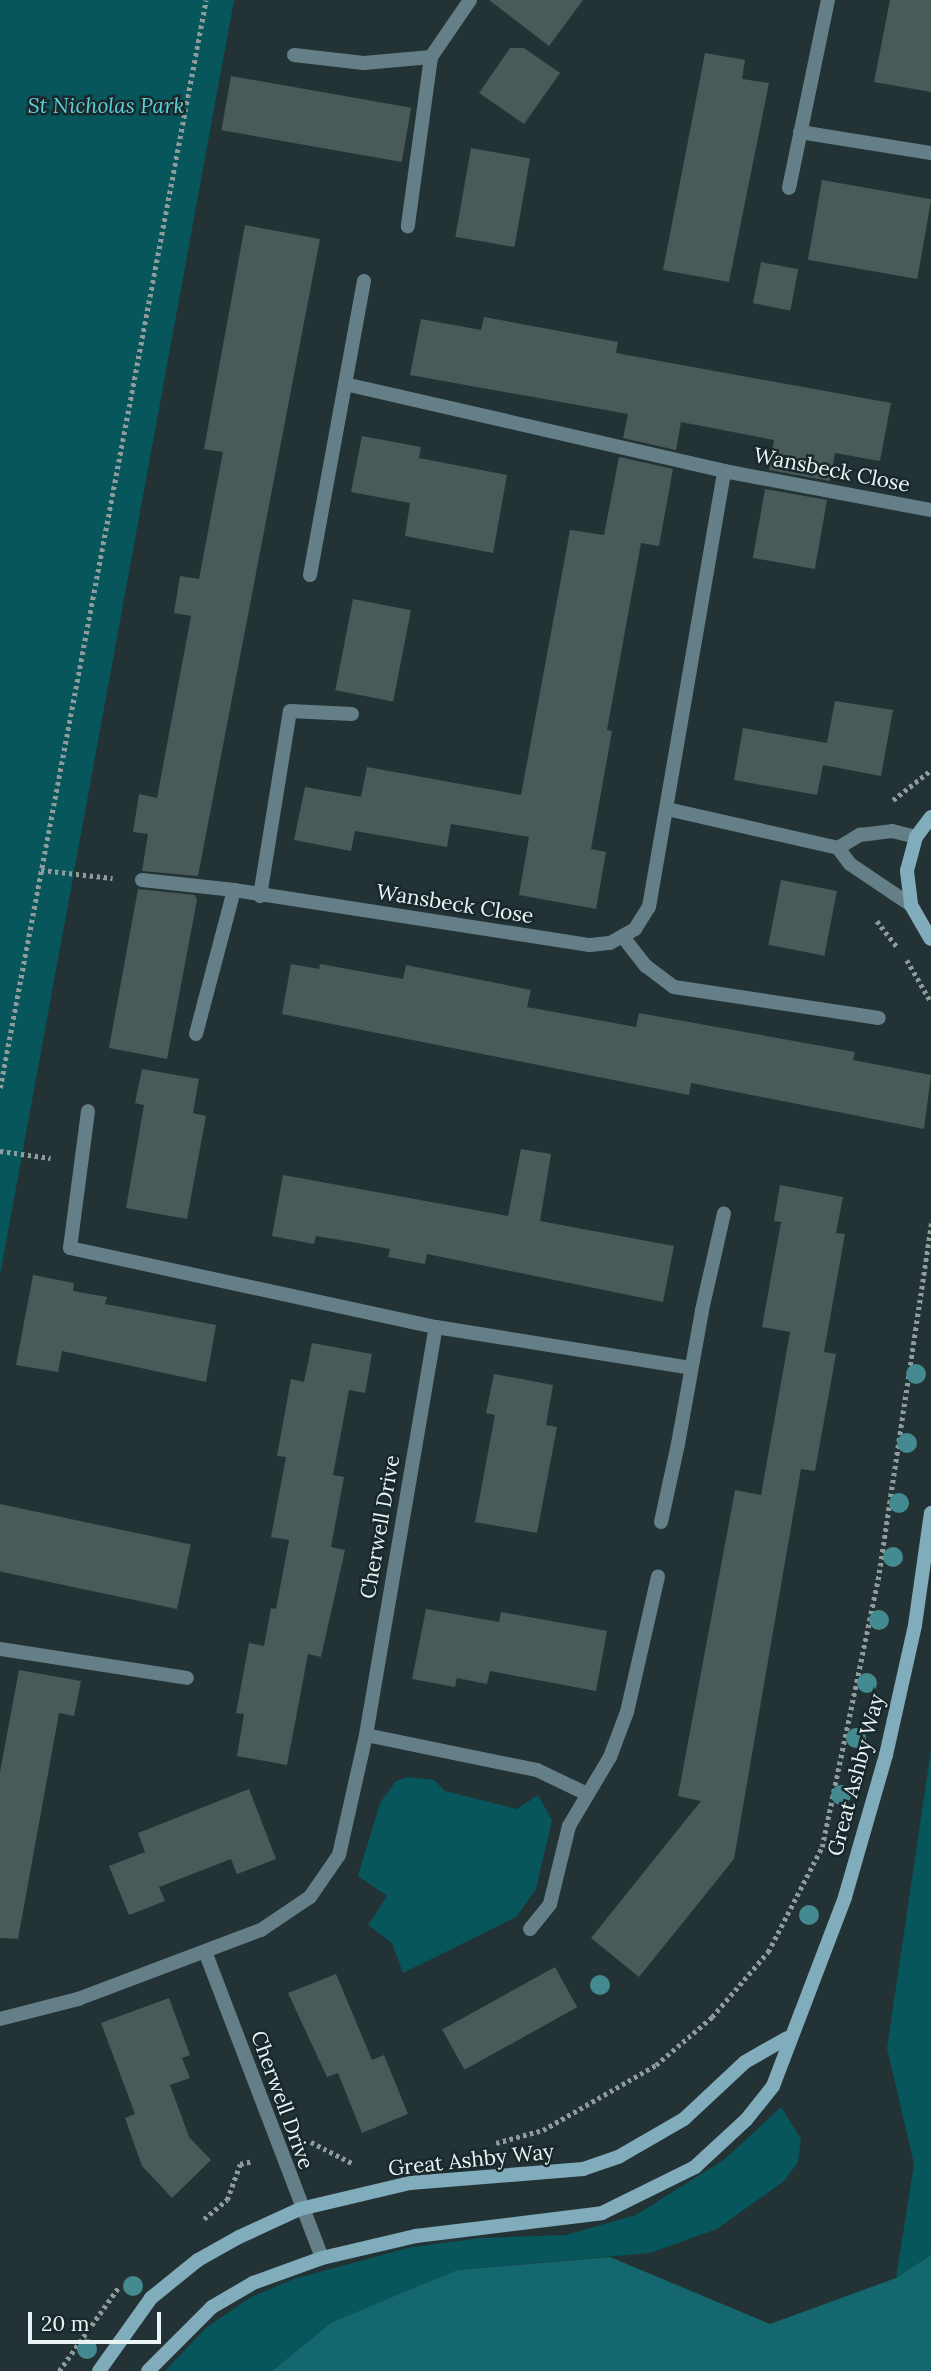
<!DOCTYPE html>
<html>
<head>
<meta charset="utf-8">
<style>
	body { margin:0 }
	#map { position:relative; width:931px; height:2371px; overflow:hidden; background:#233335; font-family:Lora,serif }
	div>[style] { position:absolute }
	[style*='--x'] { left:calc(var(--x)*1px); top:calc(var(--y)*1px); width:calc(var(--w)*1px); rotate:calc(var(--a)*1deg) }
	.green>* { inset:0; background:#06565c }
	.forest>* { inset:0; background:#14676e }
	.building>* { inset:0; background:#495a58; transform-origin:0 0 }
	.path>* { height:4.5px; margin-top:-2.25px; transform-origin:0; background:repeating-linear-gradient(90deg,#8f9c9e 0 3.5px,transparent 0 7px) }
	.lane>* { height:14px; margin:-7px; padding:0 7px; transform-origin:7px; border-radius:7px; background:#657f88 }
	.street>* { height:14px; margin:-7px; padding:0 7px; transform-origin:7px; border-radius:7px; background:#657f88 }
	.secondary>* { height:14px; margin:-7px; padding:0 7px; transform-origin:7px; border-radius:7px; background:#81acbb }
	.trees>* { width:20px; height:20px; margin:-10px; border-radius:50%; background:#438a91 }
	span { translate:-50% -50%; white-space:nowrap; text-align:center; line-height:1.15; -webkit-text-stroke:5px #19292b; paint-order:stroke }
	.park-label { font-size:21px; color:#5ed2dd; font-style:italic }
	.street-label { font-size:21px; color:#eaf4f5 }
	.scale { position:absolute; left:28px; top:2312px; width:133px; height:32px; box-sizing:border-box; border:4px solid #eaf4f5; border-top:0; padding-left:9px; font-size:21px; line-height:24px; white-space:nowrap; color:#eaf4f5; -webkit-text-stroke:5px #19292b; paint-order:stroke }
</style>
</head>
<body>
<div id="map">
	<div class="green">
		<i style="clip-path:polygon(0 0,234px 0,0 1275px)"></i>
		<i style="clip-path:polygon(931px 1750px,931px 2255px,896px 2278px,914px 2164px,887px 2048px)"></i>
		<i style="clip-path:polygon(408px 1777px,434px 1780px,445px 1791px,517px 1809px,538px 1795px,552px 1820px,536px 1889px,516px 1917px,403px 1973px,392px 1943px,368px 1925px,387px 1896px,358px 1876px,380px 1803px,396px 1781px)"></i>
		<i style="clip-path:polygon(781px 2107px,801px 2139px,798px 2162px,784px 2181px,717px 2229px,650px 2253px,457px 2270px,332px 2322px,272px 2371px,165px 2371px,206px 2328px,251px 2297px,294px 2279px,412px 2247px,481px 2238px,566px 2235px,636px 2215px,725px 2159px)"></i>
	</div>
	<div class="forest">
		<i style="clip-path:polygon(931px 2255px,931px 2371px,272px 2371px,332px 2322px,457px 2270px,610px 2257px,770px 2324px,896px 2278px)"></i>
	</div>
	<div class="building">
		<i style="clip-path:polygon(489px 0,583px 0,549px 46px)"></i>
		<i style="clip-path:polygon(890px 0,931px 0,931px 92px,874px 82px)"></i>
		<i style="clip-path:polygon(510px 48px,524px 48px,560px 73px,524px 124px,479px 93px)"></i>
		<i style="clip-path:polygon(705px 53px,745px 60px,742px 79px,769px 83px,729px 282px,663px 270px)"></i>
		<i style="left:231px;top:76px;width:183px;height:55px;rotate:10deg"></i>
		<i style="left:471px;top:148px;width:60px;height:90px;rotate:10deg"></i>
		<i style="left:822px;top:180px;width:111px;height:81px;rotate:10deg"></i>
		<i style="clip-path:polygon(245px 225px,320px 239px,198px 876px,142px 871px,148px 834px,133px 832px,139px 794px,157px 798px,191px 616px,174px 613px,180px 576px,199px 579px,223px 452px,204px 449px)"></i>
		<i style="left:761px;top:262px;width:38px;height:42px;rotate:11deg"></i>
		<i style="clip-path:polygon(484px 317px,618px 342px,616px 353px,891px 403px,880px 461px,835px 453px,830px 481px,769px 470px,774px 440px,681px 422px,676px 450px,623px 438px,628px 414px,410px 375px,421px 319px,481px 330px)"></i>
		<i style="clip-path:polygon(362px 436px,421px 447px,419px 458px,507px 475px,493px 553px,405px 536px,410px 503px,351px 492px)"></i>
		<i style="clip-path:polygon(619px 457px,673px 469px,659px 546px,641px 543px,607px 730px,612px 731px,591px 849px,606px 852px,596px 909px,519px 895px,529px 837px,451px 824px,447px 847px,355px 831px,351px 851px,294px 840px,305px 787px,361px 797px,367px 767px,521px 795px,570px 530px,604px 535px)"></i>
		<i style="left:765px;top:489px;width:63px;height:70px;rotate:10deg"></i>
		<i style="left:353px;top:599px;width:59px;height:93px;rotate:11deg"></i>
		<i style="clip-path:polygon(835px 701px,893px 710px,881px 776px,823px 765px,817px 795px,734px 780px,743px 728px,827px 743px)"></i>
		<i style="left:781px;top:880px;width:57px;height:66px;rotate:11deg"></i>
		<i style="clip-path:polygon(138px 889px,195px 895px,197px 900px,167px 1059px,109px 1048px)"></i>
		<i style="clip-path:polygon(291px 964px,319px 969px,320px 964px,403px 979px,406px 965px,531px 990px,527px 1007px,636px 1027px,639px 1013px,855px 1052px,853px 1060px,931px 1075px,924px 1129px,691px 1083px,689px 1095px,282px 1014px)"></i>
		<i style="clip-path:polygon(142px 1069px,199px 1079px,193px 1113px,206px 1116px,187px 1219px,126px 1208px,144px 1105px,135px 1103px)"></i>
		<i style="clip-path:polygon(521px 1149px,551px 1154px,540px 1221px,674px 1246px,663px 1302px,427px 1254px,425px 1264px,388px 1257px,390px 1249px,352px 1242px,316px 1236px,314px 1244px,272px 1236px,283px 1175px,508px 1216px)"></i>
		<i style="clip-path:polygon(780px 1185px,843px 1197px,836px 1233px,845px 1234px,824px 1352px,836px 1354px,815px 1471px,801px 1469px,734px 1859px,639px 1977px,591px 1938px,701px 1801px,678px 1796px,728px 1528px,735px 1490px,761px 1495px,790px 1332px,762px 1327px,781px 1222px,774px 1221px)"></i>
		<i style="clip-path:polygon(33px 1275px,74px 1283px,73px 1291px,107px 1297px,105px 1304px,216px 1325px,206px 1382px,62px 1351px,58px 1372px,16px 1365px)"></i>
		<i style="clip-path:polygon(312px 1343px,372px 1354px,365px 1393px,349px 1390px,333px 1475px,344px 1477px,331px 1547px,345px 1550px,321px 1657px,308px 1654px,287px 1765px,237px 1756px,244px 1714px,236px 1713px,249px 1643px,264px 1646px,271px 1608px,276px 1609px,289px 1540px,271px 1537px,286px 1457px,277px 1456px,291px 1379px,304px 1382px)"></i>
		<i style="clip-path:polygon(494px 1374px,553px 1385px,546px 1425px,557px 1427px,537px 1533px,475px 1522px,495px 1415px,486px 1413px)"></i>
		<i style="left:0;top:1504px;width:195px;height:66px;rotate:12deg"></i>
		<i style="clip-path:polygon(426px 1609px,499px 1622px,501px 1612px,607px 1631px,596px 1691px,490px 1671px,487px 1684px,457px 1678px,455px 1687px,412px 1679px)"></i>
		<i style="clip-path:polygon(19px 1670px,81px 1681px,74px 1716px,59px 1713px,18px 1939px,0 1938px,0 1772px)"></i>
		<i style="clip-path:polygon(249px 1789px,276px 1859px,237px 1874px,231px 1859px,159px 1887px,165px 1901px,129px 1915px,109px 1866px,145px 1852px,138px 1833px)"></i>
		<i style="left:555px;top:1967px;width:46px;height:129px;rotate:61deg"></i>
		<i style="clip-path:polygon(336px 1974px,372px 2060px,384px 2055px,408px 2114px,362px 2133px,338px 2073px,327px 2077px,288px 1993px)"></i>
		<i style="clip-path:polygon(169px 1998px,190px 2055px,182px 2058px,190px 2078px,170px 2085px,189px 2137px,211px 2160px,172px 2198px,142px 2166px,125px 2118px,135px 2114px,101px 2023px)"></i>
	</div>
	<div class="path">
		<i style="--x:893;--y:800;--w:48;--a:-38.3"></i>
		<i style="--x:41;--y:870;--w:72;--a:6.3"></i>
		<i style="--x:877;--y:921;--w:34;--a:52"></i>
		<i style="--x:907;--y:960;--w:48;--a:60.3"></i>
		<i style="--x:0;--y:1088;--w:1107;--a:-79.28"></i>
		<i style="--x:0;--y:1151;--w:51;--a:7.8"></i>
		<i style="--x:311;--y:2142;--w:46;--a:27.1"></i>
		<i style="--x:496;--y:2143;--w:49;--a:-15.5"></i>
		<i style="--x:543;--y:2130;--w:130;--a:-29.9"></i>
		<i style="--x:656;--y:2065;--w:74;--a:-40.6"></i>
		<i style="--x:712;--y:2017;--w:86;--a:-49.3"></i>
		<i style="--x:768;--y:1952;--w:118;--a:-62.8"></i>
		<i style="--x:822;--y:1847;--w:280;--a:-78.2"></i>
		<i style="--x:879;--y:1573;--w:354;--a:-81.5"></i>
		<i style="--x:204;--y:2219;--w:30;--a:-40"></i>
		<i style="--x:227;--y:2200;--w:38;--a:-70"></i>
		<i style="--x:240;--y:2164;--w:13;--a:-13"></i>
		<i style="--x:59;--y:2371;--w:102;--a:-54.6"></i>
	</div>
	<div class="lane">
		<i style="--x:294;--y:55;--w:70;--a:6.5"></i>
		<i style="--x:364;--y:63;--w:67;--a:-5.1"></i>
		<i style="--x:431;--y:57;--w:171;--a:97.8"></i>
		<i style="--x:310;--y:575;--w:299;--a:-79.6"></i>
		<i style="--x:260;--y:896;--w:187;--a:-80.8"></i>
		<i style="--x:290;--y:711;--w:62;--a:2.8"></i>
		<i style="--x:623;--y:937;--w:37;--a:52"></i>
		<i style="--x:646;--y:966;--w:35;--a:37"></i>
		<i style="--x:674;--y:987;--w:207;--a:8.6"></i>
		<i style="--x:196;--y:1034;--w:149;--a:-75.2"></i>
		<i style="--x:70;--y:1248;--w:138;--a:-82.5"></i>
		<i style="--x:702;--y:1310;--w:99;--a:-77.2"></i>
		<i style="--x:661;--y:1522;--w:80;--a:-77.7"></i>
		<i style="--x:627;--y:1712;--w:139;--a:-77.1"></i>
	</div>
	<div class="street">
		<i style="--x:431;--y:57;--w:69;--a:-55.6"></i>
		<i style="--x:800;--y:132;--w:133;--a:9.1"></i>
		<i style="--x:789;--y:188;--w:192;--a:-78.3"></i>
		<i style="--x:345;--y:384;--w:389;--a:12.9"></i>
		<i style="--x:724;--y:471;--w:211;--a:10.7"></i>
		<i style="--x:667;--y:809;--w:175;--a:12.8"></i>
		<i style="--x:838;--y:848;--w:20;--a:53"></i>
		<i style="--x:850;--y:864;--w:73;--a:33.9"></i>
		<i style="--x:838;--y:848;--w:26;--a:-31"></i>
		<i style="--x:860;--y:835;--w:32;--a:-7"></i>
		<i style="--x:892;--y:831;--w:25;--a:14"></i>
		<i style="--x:142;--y:880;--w:93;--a:6.2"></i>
		<i style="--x:234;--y:890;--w:360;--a:8.8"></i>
		<i style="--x:590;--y:945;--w:20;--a:-6"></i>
		<i style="--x:610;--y:943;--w:29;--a:-29"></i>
		<i style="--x:635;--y:929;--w:26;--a:-58"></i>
		<i style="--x:649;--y:907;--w:442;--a:-80.2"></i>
		<i style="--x:70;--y:1248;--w:374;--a:12.2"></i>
		<i style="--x:436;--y:1327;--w:258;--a:9.1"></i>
		<i style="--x:678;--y:1444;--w:136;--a:-79.8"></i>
		<i style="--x:0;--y:1649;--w:189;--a:8.8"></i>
		<i style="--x:366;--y:1735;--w:175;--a:11.6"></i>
		<i style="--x:537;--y:1770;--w:53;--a:25.6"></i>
		<i style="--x:530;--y:1929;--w:32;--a:-51"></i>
		<i style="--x:550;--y:1904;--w:80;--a:-76.3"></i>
		<i style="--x:569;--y:1826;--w:80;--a:-59.3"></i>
		<i style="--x:610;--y:1757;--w:48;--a:-69.3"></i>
		<i style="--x:206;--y:1954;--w:325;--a:69.1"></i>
		<i style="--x:0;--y:2019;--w:81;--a:-14.4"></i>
		<i style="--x:78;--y:1999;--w:196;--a:-20.7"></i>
		<i style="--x:261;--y:1930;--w:59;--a:-34"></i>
		<i style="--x:310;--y:1897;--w:51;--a:-55.4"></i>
		<i style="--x:339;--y:1855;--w:123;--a:-77.3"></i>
		<i style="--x:366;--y:1735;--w:414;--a:-80.3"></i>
	</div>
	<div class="secondary">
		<i style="--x:931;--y:817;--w:25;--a:127"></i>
		<i style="--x:916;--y:837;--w:35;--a:105"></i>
		<i style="--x:907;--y:871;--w:34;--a:83"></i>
		<i style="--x:911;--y:905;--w:39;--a:60"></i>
		<i style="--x:99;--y:2371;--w:90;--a:-54.5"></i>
		<i style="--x:151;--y:2298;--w:60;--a:-39"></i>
		<i style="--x:198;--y:2260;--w:47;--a:-29.3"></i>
		<i style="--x:239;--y:2237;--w:67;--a:-24.7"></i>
		<i style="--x:300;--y:2209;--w:113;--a:-13.3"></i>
		<i style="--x:410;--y:2183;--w:174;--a:-4.6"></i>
		<i style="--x:583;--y:2169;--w:39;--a:-19"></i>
		<i style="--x:620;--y:2156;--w:74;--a:-30"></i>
		<i style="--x:684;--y:2119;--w:83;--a:-43.1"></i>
		<i style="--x:745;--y:2062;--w:48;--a:-29.7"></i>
		<i style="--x:148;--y:2371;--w:91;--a:-45"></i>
		<i style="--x:212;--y:2307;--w:48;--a:-30.3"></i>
		<i style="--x:253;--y:2283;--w:73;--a:-19.9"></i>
		<i style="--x:322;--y:2258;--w:97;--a:-13.2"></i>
		<i style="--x:416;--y:2236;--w:187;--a:-7"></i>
		<i style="--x:602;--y:2213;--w:104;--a:-26.3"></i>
		<i style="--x:695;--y:2167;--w:69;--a:-42.7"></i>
		<i style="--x:746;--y:2120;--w:43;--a:-51.5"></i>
		<i style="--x:773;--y:2086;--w:202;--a:-69.1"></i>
		<i style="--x:845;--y:1897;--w:148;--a:-73.9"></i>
		<i style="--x:886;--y:1755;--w:133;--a:-77.4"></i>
		<i style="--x:915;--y:1625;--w:113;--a:-81.9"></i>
	</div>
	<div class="trees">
		<i style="left:916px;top:1374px"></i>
		<i style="left:907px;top:1443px"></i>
		<i style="left:899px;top:1503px"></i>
		<i style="left:893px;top:1557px"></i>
		<i style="left:879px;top:1620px"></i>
		<i style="left:867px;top:1683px"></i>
		<i style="left:856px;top:1738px"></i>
		<i style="left:841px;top:1795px"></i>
		<i style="left:809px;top:1915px"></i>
		<i style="left:600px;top:1985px"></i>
		<i style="left:133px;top:2286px"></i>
		<i style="left:87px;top:2349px"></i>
	</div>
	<div class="park-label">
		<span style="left:106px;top:106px">St Nicholas Park</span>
	</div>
	<div class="street-label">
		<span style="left:832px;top:470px;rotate:11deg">Wansbeck Close</span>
		<span style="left:455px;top:904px;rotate:9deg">Wansbeck Close</span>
		<span style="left:380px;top:1527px;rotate:-80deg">Cherwell Drive</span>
		<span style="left:856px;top:1775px;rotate:-75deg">Great Ashby Way</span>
		<span style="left:282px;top:2100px;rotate:70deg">Cherwell Drive</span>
		<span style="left:471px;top:2160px;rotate:-6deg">Great Ashby Way</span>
	</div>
	<div class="scale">20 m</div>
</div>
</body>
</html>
